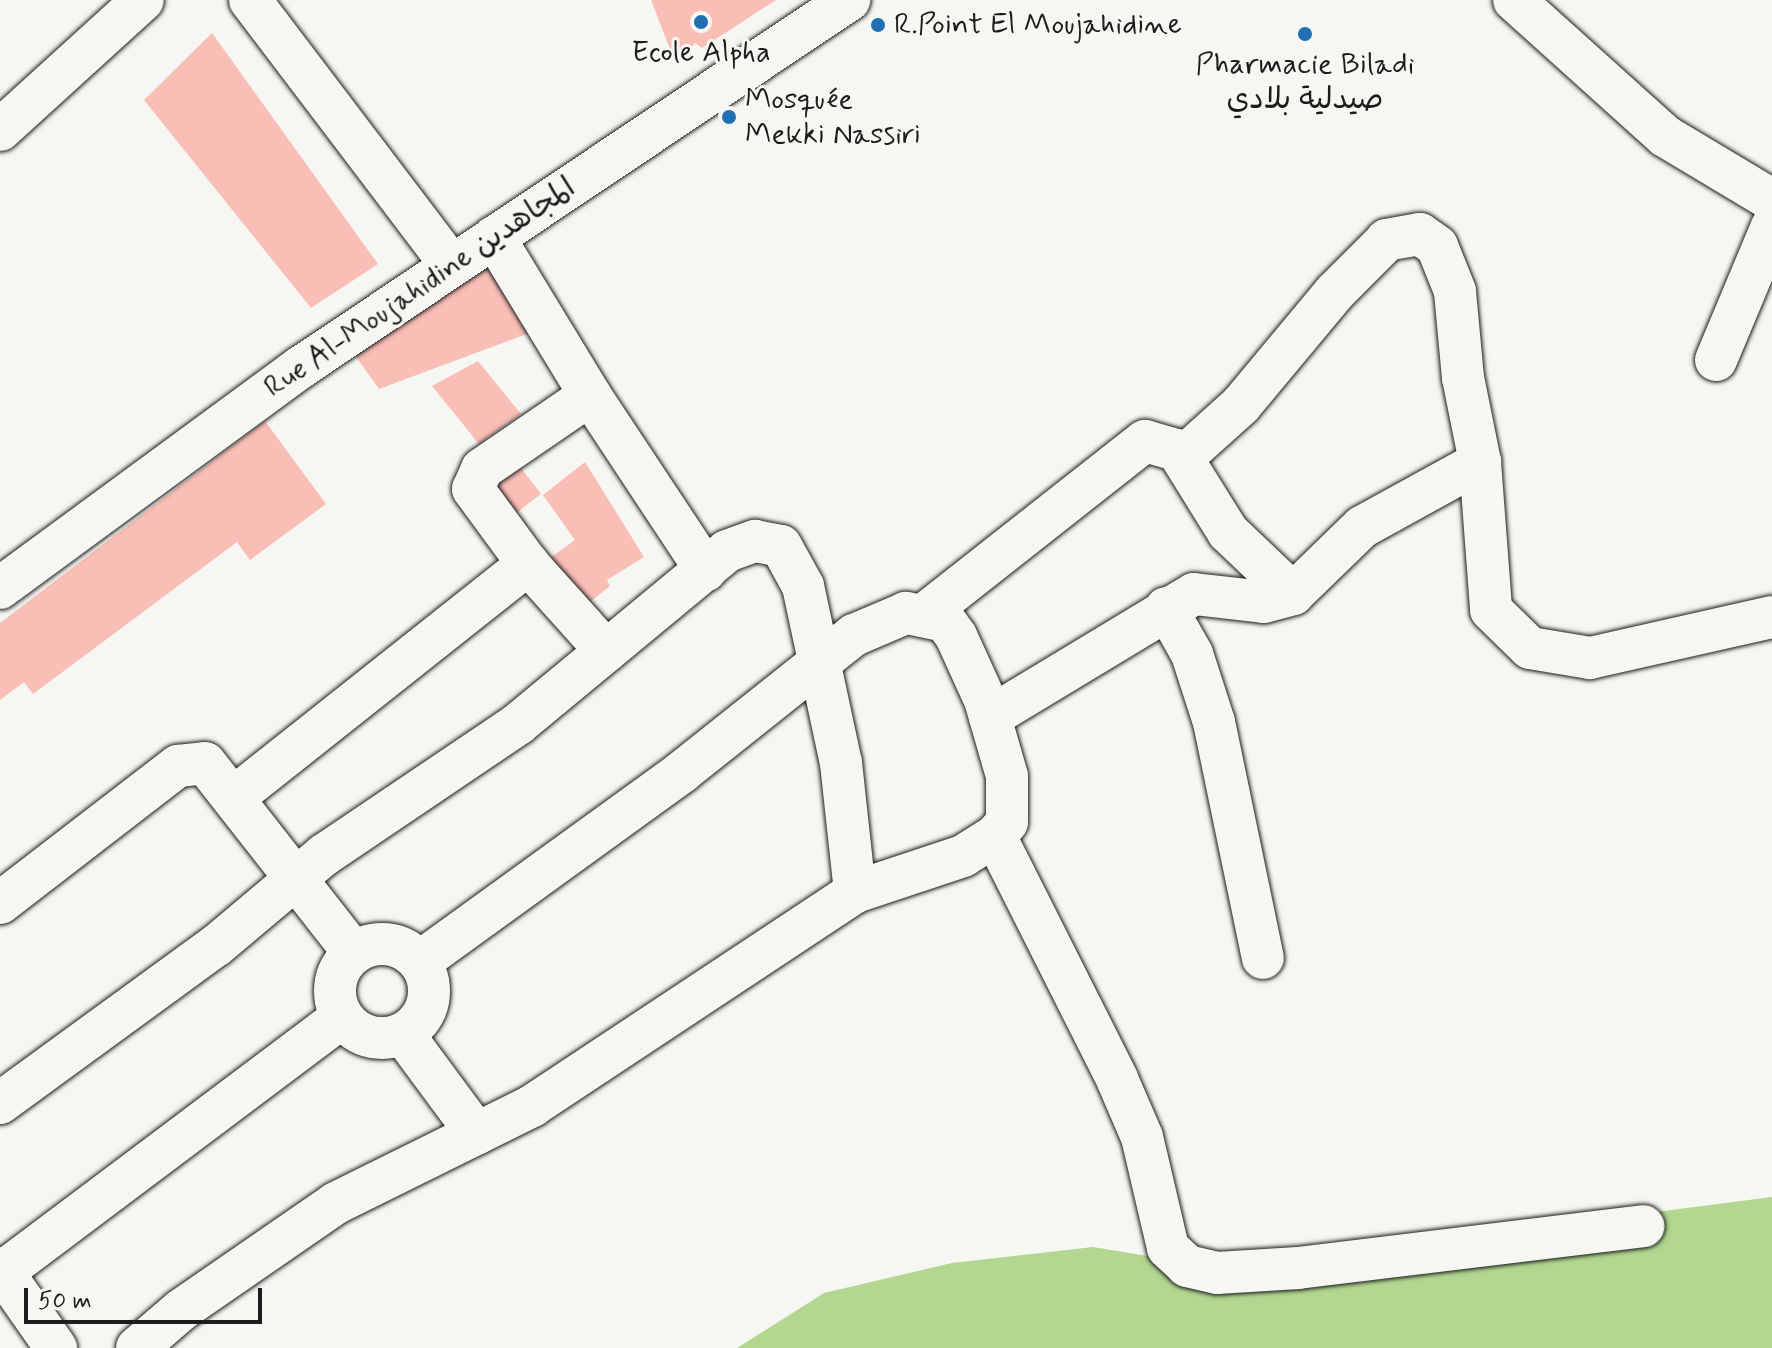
<!DOCTYPE html>
<html>
<head>
<meta charset="utf-8">
<style>
	body { margin:0 }
	#map { position:relative; width:1772px; height:1348px; overflow:hidden; background:#f6f6f2; font-family:Mynerve,"Playpen Sans Arabic",sans-serif }
	div>[style] { position:absolute }
	[style*='--x'] { left:calc(var(--x)*1px); top:calc(var(--y)*1px); width:calc(var(--w)*1px); rotate:calc(var(--a)*1deg) }
	.green>* { inset:0; background:#b3d791 }
	.building>* { inset:0; background:#f9beb6; transform-origin:0 0 }
	.roads { filter:drop-shadow(0 0 2px #1c1c1c) drop-shadow(0 0 2px #1c1c1c) }
	.minor>* { height:42px; margin:-21px; padding:0 21px; transform-origin:21px; border-radius:21px; background:#f6f6f2 }
	.minor>.ring { margin:-21px; padding:0; box-sizing:content-box; background:none; border:42px solid #f6f6f2; border-radius:50% }
	.dots>* { width:22px; height:22px; translate:-50% -50%; box-sizing:border-box; border:4px solid #f6f6f2; border-radius:50% }
	span { translate:-50% -50%; white-space:nowrap; text-align:center; line-height:1.15; -webkit-text-stroke:6px #f6f6f2; paint-order:stroke }
	.poi-label { font-size:30px; color:#1c1c1c }
	.left { translate:0 -50%; text-align:left }
	.street-label { font-size:30px; color:#1c1c1c }
	.scale { position:absolute; left:24px; top:1288px; width:238px; height:36px; box-sizing:border-box; border:4px solid #1c1c1c; border-top:0; padding-left:10px; font-size:24px; line-height:28px; white-space:nowrap; color:#1c1c1c; -webkit-text-stroke:6px #f6f6f2; paint-order:stroke }
</style>
</head>
<body>
<div id="map">
	<div class="green">
		<i style="clip-path:polygon(1772px 1197px,1772px 1348px,737px 1348px,824px 1293px,952px 1263px,1093px 1247px,1220px 1268px)"></i>
	</div>
	<div class="building">
		<i style="clip-path:polygon(651px 0,776px 0,702px 48px,695px 43px,677px 67px)"></i>
		<i style="clip-path:polygon(212px 33px,378px 264px,311px 308px,144px 100px)"></i>
		<i style="clip-path:polygon(483px 258px,535px 331px,379px 389px,354px 354px)"></i>
		<i style="clip-path:polygon(478px 361px,521px 414px,479px 444px,432px 386px)"></i>
		<i style="clip-path:polygon(265px 421px,326px 504px,250px 560px,237px 542px,33px 694px,24px 682px,0 700px,0 623px)"></i>
		<i style="left:514px;top:459px;width:44px;height:45px;rotate:52deg"></i>
		<i style="clip-path:polygon(585px 462px,644px 557px,607px 580px,610px 586px,585px 606px,547px 560px,575px 540px,543px 495px)"></i>
	</div>
	<div class="roads">
		<div class="minor">
			<i style="--x:250;--y:0;--w:333;--a:52.8"></i>
			<i style="--x:1514;--y:0;--w:203;--a:42"></i>
			<i style="--x:1665;--y:136;--w:125;--a:30.9"></i>
			<i style="--x:0;--y:130;--w:193;--a:-42.3"></i>
			<i style="--x:494;--y:237;--w:185;--a:58.7"></i>
			<i style="--x:590;--y:395;--w:210;--a:56.5"></i>
			<i style="--x:1716;--y:360;--w:145;--a:-67.3"></i>
			<i style="--x:590;--y:395;--w:131;--a:145.6"></i>
			<i style="--x:482;--y:469;--w:22;--a:114"></i>
			<i style="--x:473;--y:489;--w:93;--a:53.7"></i>
			<i style="--x:528;--y:564;--w:117;--a:48.1"></i>
			<i style="--x:1480;--y:462;--w:148;--a:85.7"></i>
			<i style="--x:1491;--y:610;--w:54;--a:44.3"></i>
			<i style="--x:1530;--y:648;--w:61;--a:9.5"></i>
			<i style="--x:1590;--y:658;--w:187;--a:-12.7"></i>
			<i style="--x:0;--y:588;--w:373;--a:-36.3"></i>
			<i style="--x:301;--y:367;--w:660;--a:-33.81"></i>
			<i style="--x:1166;--y:608;--w:53;--a:60.5"></i>
			<i style="--x:1192;--y:654;--w:71;--a:72.1"></i>
			<i style="--x:1214;--y:722;--w:241;--a:78.3"></i>
			<i style="--x:925;--y:614;--w:280;--a:-38.2"></i>
			<i style="--x:1145;--y:441;--w:33;--a:16"></i>
			<i style="--x:1177;--y:450;--w:97;--a:58.1"></i>
			<i style="--x:1228;--y:532;--w:90;--a:43.6"></i>
			<i style="--x:990;--y:717;--w:238;--a:-31.1"></i>
			<i style="--x:1194;--y:594;--w:70;--a:6.5"></i>
			<i style="--x:1264;--y:602;--w:30;--a:-15"></i>
			<i style="--x:1293;--y:594;--w:96;--a:-44.2"></i>
			<i style="--x:1362;--y:527;--w:135;--a:-28.8"></i>
			<i style="--x:1480;--y:462;--w:86;--a:-101.4"></i>
			<i style="--x:1463;--y:378;--w:87;--a:-95.3"></i>
			<i style="--x:1455;--y:291;--w:48;--a:-111.8"></i>
			<i style="--x:1437;--y:246;--w:21;--a:-145"></i>
			<i style="--x:1420;--y:234;--w:34;--a:170"></i>
			<i style="--x:1387;--y:240;--w:74;--a:135"></i>
			<i style="--x:1335;--y:292;--w:147;--a:129.8"></i>
			<i style="--x:1241;--y:405;--w:79;--a:138.1"></i>
			<i style="--x:233;--y:798;--w:377;--a:-38.4"></i>
			<i style="--x:995;--y:836;--w:272;--a:63.3"></i>
			<i style="--x:1117;--y:1079;--w:63;--a:66.7"></i>
			<i style="--x:1142;--y:1137;--w:114;--a:76.8"></i>
			<i style="--x:1168;--y:1248;--w:26;--a:43"></i>
			<i style="--x:1187;--y:1266;--w:31;--a:13"></i>
			<i style="--x:1217;--y:1273;--w:81;--a:-3.5"></i>
			<i style="--x:1298;--y:1268;--w:348;--a:-6.9"></i>
			<i style="--x:0;--y:903;--w:225;--a:-37.6"></i>
			<i style="--x:178;--y:766;--w:27;--a:-6"></i>
			<i style="--x:205;--y:763;--w:241;--a:51.9"></i>
			<i class="ring" style="left:335px;top:944px;width:52px;height:52px"></i>
			<i style="--x:403;--y:1034;--w:124;--a:53.5"></i>
			<i style="--x:0;--y:1103;--w:268;--a:-36.1"></i>
			<i style="--x:217;--y:945;--w:140;--a:-40.1"></i>
			<i style="--x:324;--y:855;--w:234;--a:-34"></i>
			<i style="--x:518;--y:724;--w:271;--a:-39.6"></i>
			<i style="--x:727;--y:551;--w:30;--a:-20"></i>
			<i style="--x:755;--y:541;--w:26;--a:11"></i>
			<i style="--x:781;--y:546;--w:46;--a:61.2"></i>
			<i style="--x:803;--y:586;--w:181;--a:77.9"></i>
			<i style="--x:841;--y:763;--w:130;--a:83.8"></i>
			<i style="--x:0;--y:1268;--w:98;--a:55"></i>
			<i style="--x:0;--y:1274;--w:428;--a:-36.9"></i>
			<i style="--x:137;--y:1348;--w:58;--a:-40.8"></i>
			<i style="--x:181;--y:1310;--w:188;--a:-34.6"></i>
			<i style="--x:336;--y:1203;--w:219;--a:-26.3"></i>
			<i style="--x:532;--y:1106;--w:387;--a:-33.5"></i>
			<i style="--x:855;--y:892;--w:114;--a:-18.4"></i>
			<i style="--x:963;--y:856;--w:38;--a:-32"></i>
			<i style="--x:995;--y:836;--w:18;--a:-49"></i>
			<i style="--x:1007;--y:822;--w:46;--a:-90"></i>
			<i style="--x:1007;--y:776;--w:79;--a:-106.1"></i>
			<i style="--x:985;--y:700;--w:70;--a:-114.4"></i>
			<i style="--x:956;--y:636;--w:19;--a:-126"></i>
			<i style="--x:945;--y:621;--w:40;--a:-168"></i>
			<i style="--x:906;--y:613;--w:56;--a:157.1"></i>
			<i style="--x:854;--y:635;--w:220;--a:141.5"></i>
			<i style="--x:682;--y:772;--w:324;--a:144.1"></i>
		</div>
	</div>
	<div class="dots">
		<i style="left:701px;top:22px;background:#1f6fb2"></i>
		<i style="left:878px;top:25px;background:#1f6fb2"></i>
		<i style="left:1305px;top:34px;background:#1f6fb2"></i>
		<i style="left:729px;top:117px;background:#1f6fb2"></i>
	</div>
	<div class="poi-label">
		<span class="left" style="left:894px;top:25px">R.Point El Moujahidine</span>
		<span style="left:701px;top:53px">Ecole Alpha</span>
		<span style="left:1305px;top:82px">Pharmacie Biladi<br>صيدلية بلادي</span>
		<span class="left" style="left:745px;top:117px">Mosquée<br>Mekki Nassiri</span>
	</div>
	<div class="street-label">
		<span style="left:420px;top:288px;rotate:-34deg">Rue Al-Moujahidine المجاهدين</span>
	</div>
	<div class="scale">50 m</div>
</div>
</body>
</html>
